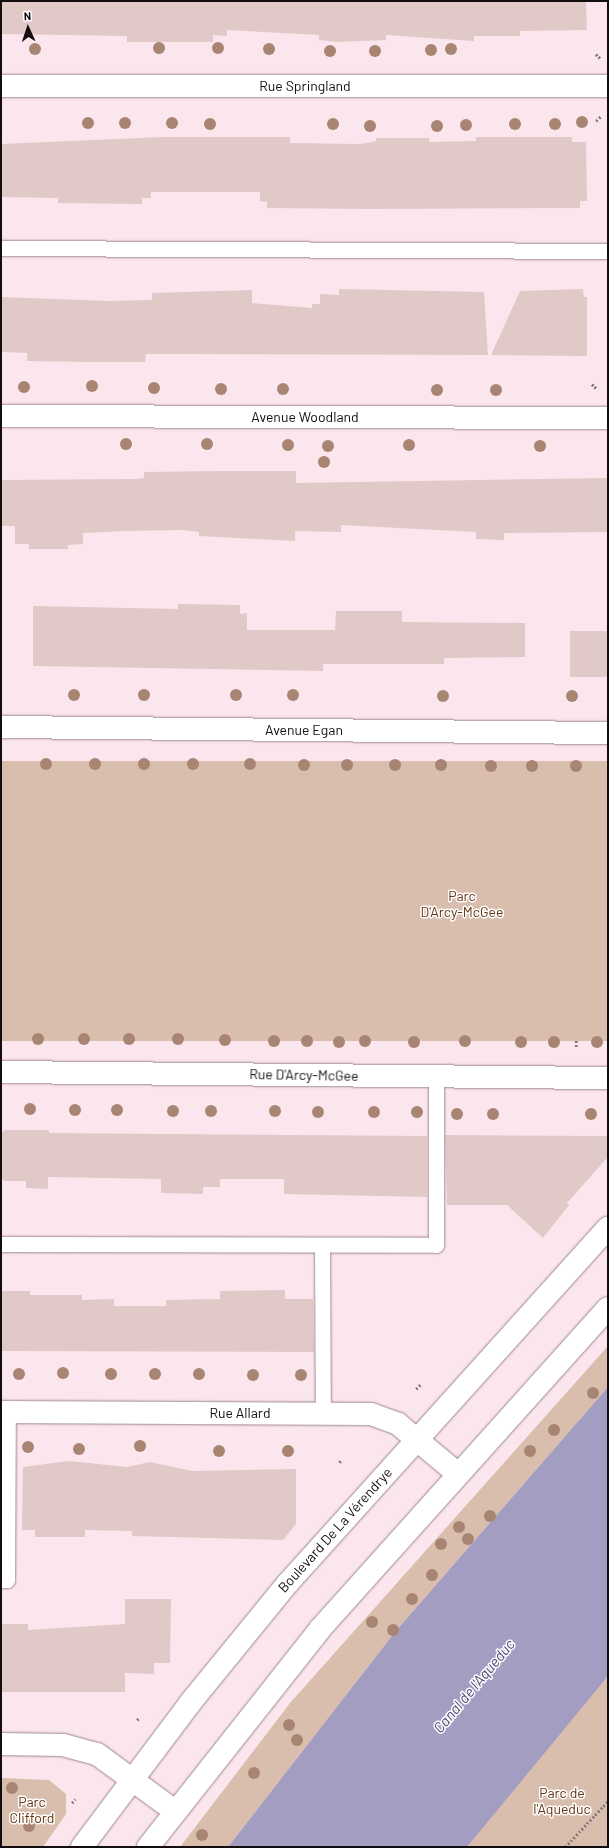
<!DOCTYPE html>
<html>
<head>
<meta charset="utf-8">
<style>
	body { margin:0 }
	#map { position:relative; width:609px; height:1848px; overflow:hidden; background:#fce6ee; font-family:Barlow,sans-serif }
	div>[style] { position:absolute }
	[style*='--x'] { left:calc(var(--x)*1px); top:calc(var(--y)*1px); width:calc(var(--w)*1px); rotate:calc(var(--a)*1deg) }
	.green>* { inset:0; background:#d9bead; transform-origin:0 0 }
	.water>* { inset:0; background:#a39dc1 }
	.building>* { inset:0; background:#e1c9c7; transform-origin:0 0 }
	.path>* { height:2.5px; margin-top:-1.25px; transform-origin:0; background:repeating-linear-gradient(90deg,#897a7f 0 2px,transparent 0 4px) }
	.roads { filter:drop-shadow(0 0 1px #9d8890) drop-shadow(0 0 1px #9d8890) }
	.lane>* { height:15px; margin:-7.5px; padding:0 7.5px; transform-origin:7.5px; border-radius:7.5px; background:#fff }
	.street>* { height:22px; margin:-11px; padding:0 11px; transform-origin:11px; border-radius:11px; background:#fff }
	.secondary>* { height:22px; margin:-11px; padding:0 11px; transform-origin:11px; border-radius:11px; background:#fff }
	.trees>* { width:12px; height:12px; margin:-6px; border-radius:50%; background:#a88573 }
	span { translate:-50% -50%; white-space:nowrap; text-align:center; line-height:1.15; -webkit-text-stroke:3px #fff; paint-order:stroke }
	.street-label { font-size:14px; color:#140d10 }
	.park-label { font-size:14px; color:#63350f }
	.water-label { font-size:15px; color:#4f4476; font-style:italic }
	.frame { position:absolute; inset:0; border:2px solid #140d10; pointer-events:none }
	.north { position:absolute; left:8px; top:8px; width:40px; height:40px; -webkit-text-stroke:3px #fff; paint-order:stroke; rotate:357deg; font-size:11px; font-weight:700; line-height:16px; text-align:center; color:#140d10 }
	.north::after { content:''; display:block; margin:auto; width:14px; height:18px; background:#140d10; clip-path:polygon(50% 0,100% 100%,50% 72%,0 100%) }
</style>
</head>
<body>
<div id="map">
	<div class="green">
		<i style="left:1px;top:761px;width:607px;height:280px"></i>
		<i style="clip-path:polygon(608px 1346px,608px 1387px,395px 1632px,228px 1847px,180px 1847px,290px 1703px)"></i>
		<i style="clip-path:polygon(608px 1676px,608px 1847px,467px 1847px,503px 1800px)"></i>
		<i style="clip-path:polygon(1px 1778px,49px 1780px,66px 1794px,66px 1814px,43px 1847px,1px 1847px)"></i>
	</div>
	<div class="water">
		<i style="clip-path:polygon(608px 1387px,608px 1676px,467px 1847px,228px 1847px,395px 1632px)"></i>
	</div>
	<div class="building">
		<i style="clip-path:polygon(1px 1px,586px 1px,587px 30px,520px 31px,520px 36px,474px 36px,474px 41px,386px 35px,386px 40px,337px 42px,319px 40px,319px 35px,227px 30px,227px 36px,213px 35px,213px 42px,127px 42px,127px 36px,1px 34px)"></i>
		<i style="clip-path:polygon(164px 137px,290px 137px,290px 143px,361px 144px,376px 141px,376px 138px,429px 138px,429px 142px,476px 141px,476px 137px,572px 137px,572px 142px,586px 142px,587px 201px,580px 201px,580px 208px,370px 209px,267px 208px,267px 202px,260px 201px,260px 192px,151px 192px,151px 198px,142px 198px,142px 204px,58px 203px,58px 198px,1px 197px,1px 144px)"></i>
		<i style="clip-path:polygon(339px 289px,484px 292px,488px 355px,146px 354px,145px 362px,87px 362px,27px 361px,27px 353px,1px 352px,1px 297px,109px 301px,152px 300px,152px 293px,252px 290px,252px 303px,312px 308px,312px 304px,320px 304px,320px 294px,339px 295px)"></i>
		<i style="clip-path:polygon(583px 289px,584px 297px,587px 297px,587px 356px,491px 355px,520px 291px)"></i>
		<i style="clip-path:polygon(220px 471px,296px 471px,296px 483px,608px 478px,608px 532px,504px 533px,504px 540px,476px 539px,476px 532px,341px 525px,341px 532px,295px 531px,295px 541px,199px 536px,199px 532px,182px 530px,125px 531px,83px 533px,83px 544px,68px 545px,68px 549px,29px 549px,29px 544px,15px 544px,15px 526px,1px 526px,1px 480px,133px 479px,144px 478px,144px 472px)"></i>
		<i style="clip-path:polygon(178px 604px,240px 605px,240px 614px,247px 613px,247px 630px,335px 630px,336px 611px,402px 611px,402px 622px,525px 623px,525px 657px,444px 658px,444px 664px,323px 664px,323px 671px,33px 666px,33px 606px,178px 609px)"></i>
		<i style="left:570px;top:631px;width:38px;height:46px"></i>
		<i style="clip-path:polygon(5px 1130px,49px 1130px,49px 1133px,427px 1136px,427px 1197px,284px 1194px,284px 1179px,220px 1179px,220px 1187px,203px 1187px,203px 1194px,161px 1193px,161px 1179px,48px 1177px,48px 1189px,26px 1188px,26px 1181px,4px 1181px,1px 1177px,1px 1133px)"></i>
		<i style="clip-path:polygon(445px 1135px,608px 1136px,608px 1157px,567px 1203px,569px 1205px,543px 1238px,507px 1205px,447px 1205px)"></i>
		<i style="clip-path:polygon(285px 1290px,285px 1299px,313px 1299px,314px 1352px,1px 1351px,1px 1291px,30px 1291px,30px 1295px,82px 1295px,82px 1300px,114px 1299px,114px 1306px,166px 1306px,166px 1300px,220px 1299px,220px 1291px)"></i>
		<i style="clip-path:polygon(69px 1461px,127px 1467px,150px 1462px,192px 1471px,296px 1469px,296px 1524px,283px 1540px,132px 1536px,132px 1531px,85px 1530px,85px 1537px,35px 1537px,35px 1530px,22px 1530px,23px 1467px)"></i>
		<i style="clip-path:polygon(125px 1599px,171px 1599px,170px 1663px,154px 1663px,154px 1674px,125px 1673px,125px 1692px,1px 1692px,1px 1624px,28px 1624px,28px 1630px,125px 1624px)"></i>
	</div>
	<div class="path">
		<i style="--x:596;--y:54;--w:6;--a:45"></i>
		<i style="--x:596;--y:121;--w:7;--a:-45"></i>
		<i style="--x:592;--y:384;--w:7;--a:45"></i>
		<i style="--x:576;--y:1047;--w:8;--a:-90"></i>
		<i style="--x:416;--y:1389;--w:6;--a:-45"></i>
		<i style="--x:339;--y:1462;--w:4;--a:-34"></i>
		<i style="--x:137;--y:1720;--w:4;--a:-45"></i>
		<i style="--x:72;--y:1803;--w:5;--a:-53"></i>
		<i style="--x:565;--y:1847;--w:63;--a:-46.9"></i>
	</div>
	<div class="roads">
		<div class="lane">
			<i style="--x:1;--y:248;--w:607;--a:0.28"></i>
			<i style="--x:1;--y:1244;--w:435;--a:0.1"></i>
			<i style="--x:436;--y:1245;--w:169;--a:-90"></i>
			<i style="--x:322;--y:1245;--w:168;--a:89.7"></i>
			<i style="--x:1;--y:1580;--w:6;--a:0"></i>
			<i style="--x:7;--y:1580;--w:168;--a:-89.7"></i>
		</div>
		<div class="street">
			<i style="--x:1;--y:86;--w:607;--a:0"></i>
			<i style="--x:1;--y:416;--w:607;--a:0.19"></i>
			<i style="--x:1;--y:727;--w:607;--a:0.57"></i>
			<i style="--x:1;--y:1072;--w:607;--a:0.57"></i>
			<i style="--x:1;--y:1744;--w:62;--a:0.9"></i>
			<i style="--x:63;--y:1745;--w:35;--a:15"></i>
			<i style="--x:97;--y:1754;--w:97;--a:36.2"></i>
		</div>
		<div class="secondary">
			<i style="--x:1;--y:1412;--w:370;--a:0.3"></i>
			<i style="--x:371;--y:1414;--w:29;--a:20"></i>
			<i style="--x:398;--y:1424;--w:78;--a:39.8"></i>
			<i style="--x:82;--y:1847;--w:180;--a:-53.1"></i>
			<i style="--x:190;--y:1703;--w:155;--a:-50.8"></i>
			<i style="--x:288;--y:1583;--w:478;--a:-48"></i>
			<i style="--x:148;--y:1847;--w:278;--a:-51.7"></i>
			<i style="--x:320;--y:1629;--w:431;--a:-48.1"></i>
		</div>
	</div>
	<div class="trees">
		<i style="left:159px;top:48px"></i>
		<i style="left:218px;top:48px"></i>
		<i style="left:35px;top:49px"></i>
		<i style="left:269px;top:49px"></i>
		<i style="left:451px;top:49px"></i>
		<i style="left:431px;top:50px"></i>
		<i style="left:330px;top:51px"></i>
		<i style="left:375px;top:51px"></i>
		<i style="left:582px;top:122px"></i>
		<i style="left:88px;top:123px"></i>
		<i style="left:125px;top:123px"></i>
		<i style="left:172px;top:123px"></i>
		<i style="left:210px;top:124px"></i>
		<i style="left:333px;top:124px"></i>
		<i style="left:515px;top:124px"></i>
		<i style="left:555px;top:124px"></i>
		<i style="left:466px;top:125px"></i>
		<i style="left:370px;top:126px"></i>
		<i style="left:437px;top:126px"></i>
		<i style="left:92px;top:386px"></i>
		<i style="left:24px;top:387px"></i>
		<i style="left:154px;top:388px"></i>
		<i style="left:221px;top:389px"></i>
		<i style="left:283px;top:389px"></i>
		<i style="left:437px;top:390px"></i>
		<i style="left:496px;top:390px"></i>
		<i style="left:126px;top:444px"></i>
		<i style="left:207px;top:444px"></i>
		<i style="left:288px;top:445px"></i>
		<i style="left:409px;top:445px"></i>
		<i style="left:328px;top:446px"></i>
		<i style="left:540px;top:446px"></i>
		<i style="left:324px;top:462px"></i>
		<i style="left:74px;top:695px"></i>
		<i style="left:144px;top:695px"></i>
		<i style="left:236px;top:695px"></i>
		<i style="left:293px;top:695px"></i>
		<i style="left:443px;top:696px"></i>
		<i style="left:572px;top:696px"></i>
		<i style="left:46px;top:764px"></i>
		<i style="left:95px;top:764px"></i>
		<i style="left:144px;top:764px"></i>
		<i style="left:193px;top:764px"></i>
		<i style="left:250px;top:764px"></i>
		<i style="left:304px;top:765px"></i>
		<i style="left:347px;top:765px"></i>
		<i style="left:395px;top:765px"></i>
		<i style="left:441px;top:765px"></i>
		<i style="left:491px;top:766px"></i>
		<i style="left:532px;top:766px"></i>
		<i style="left:576px;top:766px"></i>
		<i style="left:38px;top:1039px"></i>
		<i style="left:84px;top:1039px"></i>
		<i style="left:129px;top:1039px"></i>
		<i style="left:178px;top:1039px"></i>
		<i style="left:225px;top:1040px"></i>
		<i style="left:274px;top:1041px"></i>
		<i style="left:307px;top:1041px"></i>
		<i style="left:365px;top:1041px"></i>
		<i style="left:465px;top:1041px"></i>
		<i style="left:339px;top:1042px"></i>
		<i style="left:414px;top:1042px"></i>
		<i style="left:521px;top:1042px"></i>
		<i style="left:554px;top:1042px"></i>
		<i style="left:597px;top:1042px"></i>
		<i style="left:30px;top:1109px"></i>
		<i style="left:75px;top:1110px"></i>
		<i style="left:117px;top:1110px"></i>
		<i style="left:173px;top:1111px"></i>
		<i style="left:211px;top:1111px"></i>
		<i style="left:275px;top:1111px"></i>
		<i style="left:318px;top:1112px"></i>
		<i style="left:374px;top:1112px"></i>
		<i style="left:417px;top:1112px"></i>
		<i style="left:457px;top:1114px"></i>
		<i style="left:493px;top:1114px"></i>
		<i style="left:591px;top:1114px"></i>
		<i style="left:63px;top:1373px"></i>
		<i style="left:19px;top:1374px"></i>
		<i style="left:111px;top:1374px"></i>
		<i style="left:155px;top:1374px"></i>
		<i style="left:199px;top:1374px"></i>
		<i style="left:253px;top:1375px"></i>
		<i style="left:301px;top:1375px"></i>
		<i style="left:593px;top:1393px"></i>
		<i style="left:554px;top:1430px"></i>
		<i style="left:140px;top:1446px"></i>
		<i style="left:28px;top:1447px"></i>
		<i style="left:79px;top:1449px"></i>
		<i style="left:219px;top:1451px"></i>
		<i style="left:288px;top:1451px"></i>
		<i style="left:530px;top:1451px"></i>
		<i style="left:490px;top:1516px"></i>
		<i style="left:459px;top:1527px"></i>
		<i style="left:468px;top:1539px"></i>
		<i style="left:441px;top:1544px"></i>
		<i style="left:432px;top:1575px"></i>
		<i style="left:412px;top:1599px"></i>
		<i style="left:372px;top:1622px"></i>
		<i style="left:393px;top:1630px"></i>
		<i style="left:289px;top:1725px"></i>
		<i style="left:297px;top:1740px"></i>
		<i style="left:254px;top:1773px"></i>
		<i style="left:12px;top:1788px"></i>
		<i style="left:29px;top:1826px"></i>
		<i style="left:202px;top:1835px"></i>
	</div>
	<div class="street-label">
		<span style="left:305px;top:86px">Rue Springland</span>
		<span style="left:305px;top:417px">Avenue Woodland</span>
		<span style="left:304px;top:730px">Avenue Egan</span>
		<span style="left:304px;top:1075px;rotate:1deg">Rue D'Arcy-McGee</span>
		<span style="left:240px;top:1413px">Rue Allard</span>
		<span style="left:335px;top:1530px;rotate:-48deg">Boulevard De La Vérendrye</span>
	</div>
	<div class="park-label">
		<span style="left:462px;top:904px">Parc<br>D'Arcy-McGee</span>
		<span style="left:562px;top:1801px">Parc de<br>l'Aqueduc</span>
		<span style="left:32px;top:1810px">Parc<br>Clifford</span>
	</div>
	<div class="water-label">
		<span style="left:474px;top:1686px;rotate:-50deg">Canal de l'Aqueduc</span>
	</div>
	<div class="frame"></div>
	<div class="north">N</div>
</div>
</body>
</html>
